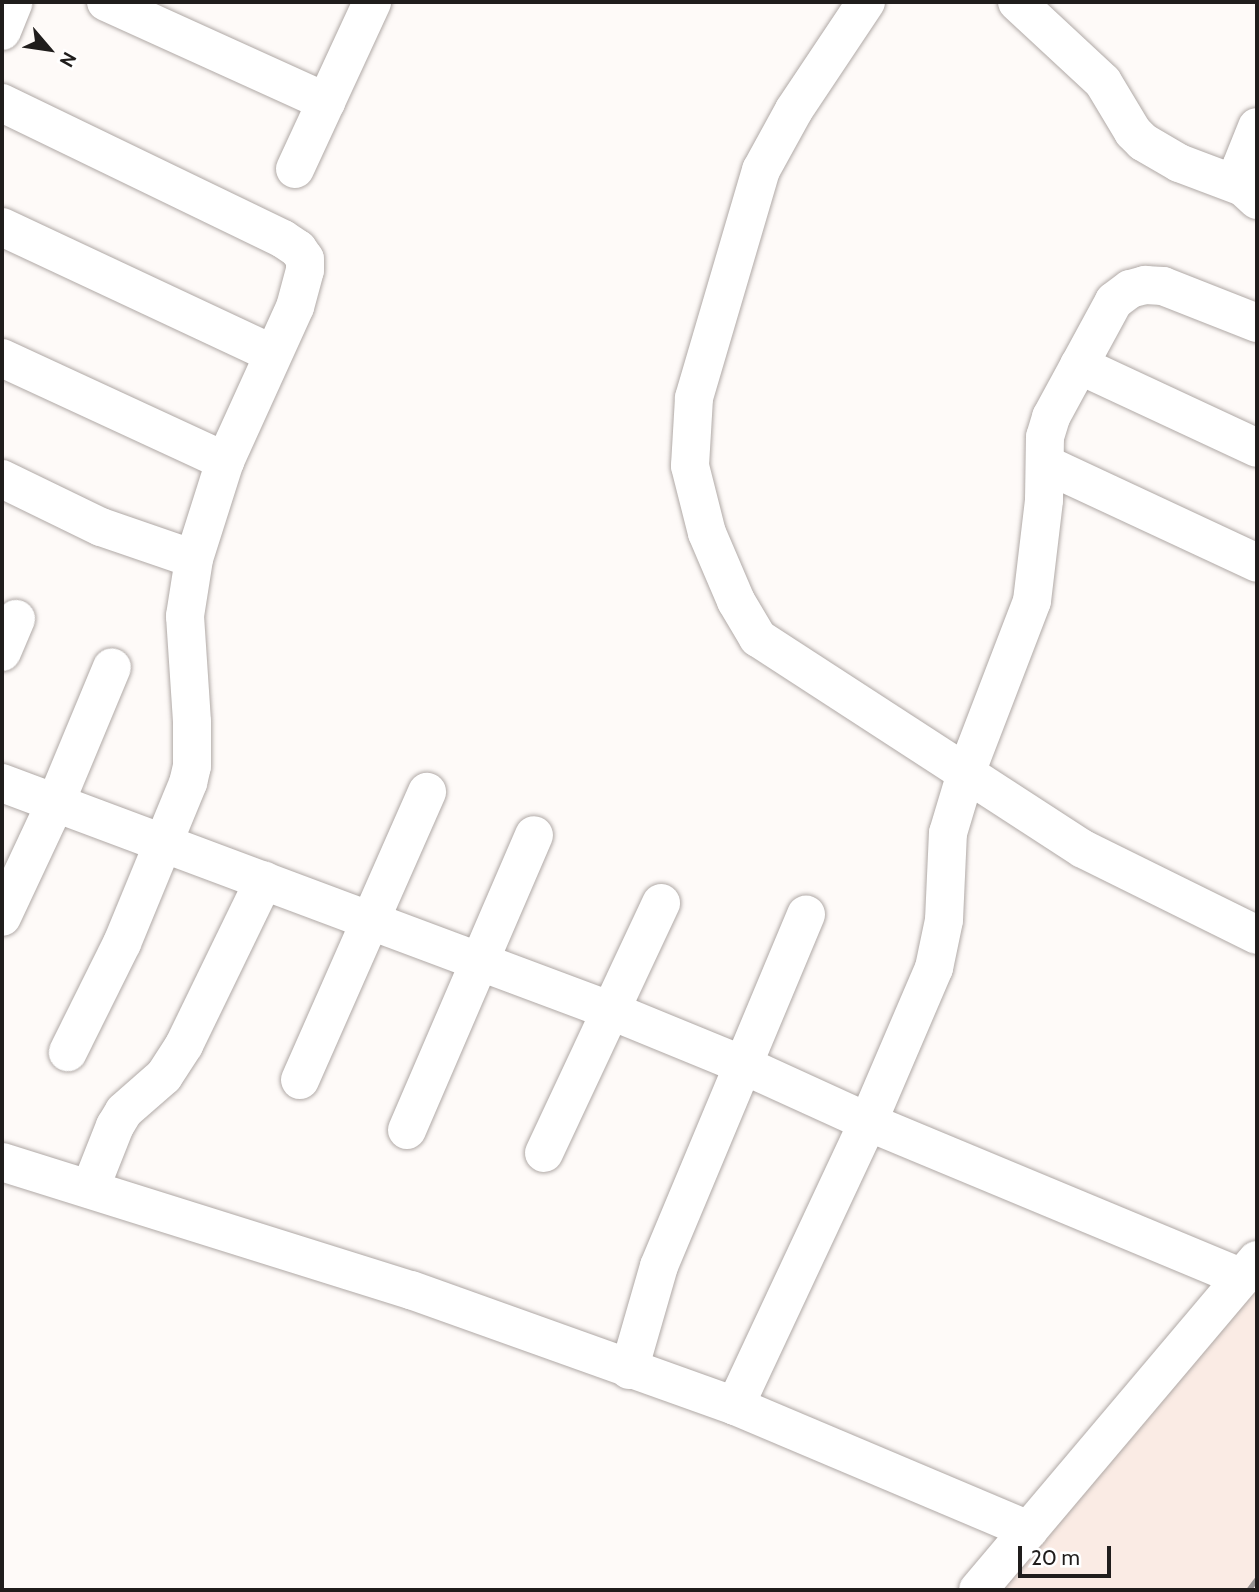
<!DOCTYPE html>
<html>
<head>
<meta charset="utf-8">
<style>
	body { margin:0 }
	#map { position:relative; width:1259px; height:1592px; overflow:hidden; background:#fefaf8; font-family:Cabin,sans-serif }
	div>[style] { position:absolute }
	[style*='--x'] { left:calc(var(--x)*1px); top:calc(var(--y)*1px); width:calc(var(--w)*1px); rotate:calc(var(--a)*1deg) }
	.built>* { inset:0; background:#faebe4 }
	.roads { filter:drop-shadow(0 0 2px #b0a9a6) drop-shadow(0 0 2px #b0a9a6) }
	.minor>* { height:38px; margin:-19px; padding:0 19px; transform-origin:19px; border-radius:19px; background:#fff }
	.rail>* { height:5px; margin:-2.5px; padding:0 2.5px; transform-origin:2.5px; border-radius:2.5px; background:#979392 }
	span { translate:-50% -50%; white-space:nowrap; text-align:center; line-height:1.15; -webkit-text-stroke:7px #fff; paint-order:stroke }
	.frame { position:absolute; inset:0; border:4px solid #201d1c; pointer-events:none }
	.north { position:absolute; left:14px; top:14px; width:70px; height:70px; -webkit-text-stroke:5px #fff; paint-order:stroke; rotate:119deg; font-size:19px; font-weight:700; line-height:28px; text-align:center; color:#201d1c }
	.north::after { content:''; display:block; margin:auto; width:24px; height:32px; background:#201d1c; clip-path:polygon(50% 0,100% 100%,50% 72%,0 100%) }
	.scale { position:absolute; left:1018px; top:1546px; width:93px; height:32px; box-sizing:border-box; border:4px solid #201d1c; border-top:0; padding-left:9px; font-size:21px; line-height:24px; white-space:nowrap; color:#201d1c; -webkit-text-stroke:5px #fff; paint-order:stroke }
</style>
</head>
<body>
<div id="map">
	<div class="built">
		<i style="clip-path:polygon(1257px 1286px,1257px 1590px,1001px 1590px)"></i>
	</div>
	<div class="roads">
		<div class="minor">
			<i style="--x:106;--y:2;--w:242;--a:24.4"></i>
			<i style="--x:866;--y:2;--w:130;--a:123.7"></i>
			<i style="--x:794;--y:110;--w:68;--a:118.8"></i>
			<i style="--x:761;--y:170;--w:238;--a:106.4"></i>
			<i style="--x:694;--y:398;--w:68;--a:93.4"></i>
			<i style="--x:690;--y:466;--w:69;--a:75.8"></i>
			<i style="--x:707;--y:533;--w:74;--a:66.9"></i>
			<i style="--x:736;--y:601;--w:43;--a:59.3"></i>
			<i style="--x:758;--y:638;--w:387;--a:33"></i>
			<i style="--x:1083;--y:849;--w:194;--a:26.3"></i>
			<i style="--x:1017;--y:2;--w:117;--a:42.9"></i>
			<i style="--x:1103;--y:82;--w:58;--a:59"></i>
			<i style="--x:1133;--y:132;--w:14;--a:45"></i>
			<i style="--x:1143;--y:142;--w:42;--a:30.3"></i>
			<i style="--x:1179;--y:163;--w:68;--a:20.6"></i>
			<i style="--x:2;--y:31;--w:31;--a:-68"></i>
			<i style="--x:2;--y:103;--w:312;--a:25.8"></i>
			<i style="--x:283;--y:239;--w:18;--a:34"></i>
			<i style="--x:298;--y:249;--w:12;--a:55"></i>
			<i style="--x:305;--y:259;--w:11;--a:90"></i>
			<i style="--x:305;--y:270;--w:38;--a:105"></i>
			<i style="--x:295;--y:307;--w:169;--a:114.4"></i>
			<i style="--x:225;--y:461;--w:103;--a:107.6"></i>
			<i style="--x:194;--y:559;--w:58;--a:99"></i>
			<i style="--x:185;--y:616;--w:106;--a:86.2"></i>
			<i style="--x:192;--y:722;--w:44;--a:90"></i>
			<i style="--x:192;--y:766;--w:17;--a:103"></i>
			<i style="--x:188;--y:783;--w:173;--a:112.4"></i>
			<i style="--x:122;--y:943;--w:122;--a:116.4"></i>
			<i style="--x:1257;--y:127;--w:43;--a:111.8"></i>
			<i style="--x:1241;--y:167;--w:20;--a:84"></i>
			<i style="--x:1243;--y:187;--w:19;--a:43"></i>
			<i style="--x:295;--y:169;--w:184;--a:-65.2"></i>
			<i style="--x:2;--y:227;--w:299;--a:25.1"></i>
			<i style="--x:2;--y:358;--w:246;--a:24.8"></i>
			<i style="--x:1079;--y:365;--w:196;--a:25"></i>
			<i style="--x:1045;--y:464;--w:234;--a:25"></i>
			<i style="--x:2;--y:479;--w:110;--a:25.9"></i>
			<i style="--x:101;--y:527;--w:98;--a:19"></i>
			<i style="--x:2;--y:652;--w:36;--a:-67"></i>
			<i style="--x:2;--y:783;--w:648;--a:20.5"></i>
			<i style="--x:609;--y:1010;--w:145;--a:22.3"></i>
			<i style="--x:743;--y:1065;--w:137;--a:24.5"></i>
			<i style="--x:868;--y:1122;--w:405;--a:22.6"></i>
			<i style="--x:2;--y:917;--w:125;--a:-64.9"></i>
			<i style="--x:55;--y:804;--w:148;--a:-67.4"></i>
			<i style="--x:300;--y:1080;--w:315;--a:-66.2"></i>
			<i style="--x:407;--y:1130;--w:321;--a:-66.7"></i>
			<i style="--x:544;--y:1153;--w:276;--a:-64.9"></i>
			<i style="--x:2;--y:1162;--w:429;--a:17.4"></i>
			<i style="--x:411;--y:1290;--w:344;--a:19.7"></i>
			<i style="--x:735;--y:1406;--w:319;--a:22.9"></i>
			<i style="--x:90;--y:1189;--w:68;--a:-68.4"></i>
			<i style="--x:115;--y:1126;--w:17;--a:-59"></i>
			<i style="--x:124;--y:1111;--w:53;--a:-41.2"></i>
			<i style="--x:164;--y:1076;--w:37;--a:-57"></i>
			<i style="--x:184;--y:1045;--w:183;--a:-64.1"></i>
			<i style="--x:629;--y:1370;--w:108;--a:-73.9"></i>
			<i style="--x:659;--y:1266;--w:381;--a:-67.3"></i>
			<i style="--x:735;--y:1406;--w:314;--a:-64.9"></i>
			<i style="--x:868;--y:1122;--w:168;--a:-66.8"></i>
			<i style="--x:934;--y:968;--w:49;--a:-78.2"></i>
			<i style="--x:944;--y:920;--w:87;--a:-87.4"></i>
			<i style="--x:948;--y:833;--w:63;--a:-73.3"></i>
			<i style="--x:966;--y:773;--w:184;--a:-69"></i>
			<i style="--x:1032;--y:601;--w:102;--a:-83.2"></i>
			<i style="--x:1044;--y:500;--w:63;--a:-89.1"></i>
			<i style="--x:1045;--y:437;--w:21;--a:-73"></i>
			<i style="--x:1051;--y:417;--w:132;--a:-61.5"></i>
			<i style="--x:1114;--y:301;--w:20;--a:-37"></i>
			<i style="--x:1130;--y:289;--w:16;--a:-15"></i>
			<i style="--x:1145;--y:285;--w:18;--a:3"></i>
			<i style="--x:1163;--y:286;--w:101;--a:21.5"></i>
			<i style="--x:978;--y:1590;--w:432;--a:-49.8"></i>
		</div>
	</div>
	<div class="rail">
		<i style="--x:1248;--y:1590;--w:15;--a:-53"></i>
	</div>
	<div class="frame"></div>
	<div class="north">N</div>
	<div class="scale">20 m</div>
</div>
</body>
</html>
